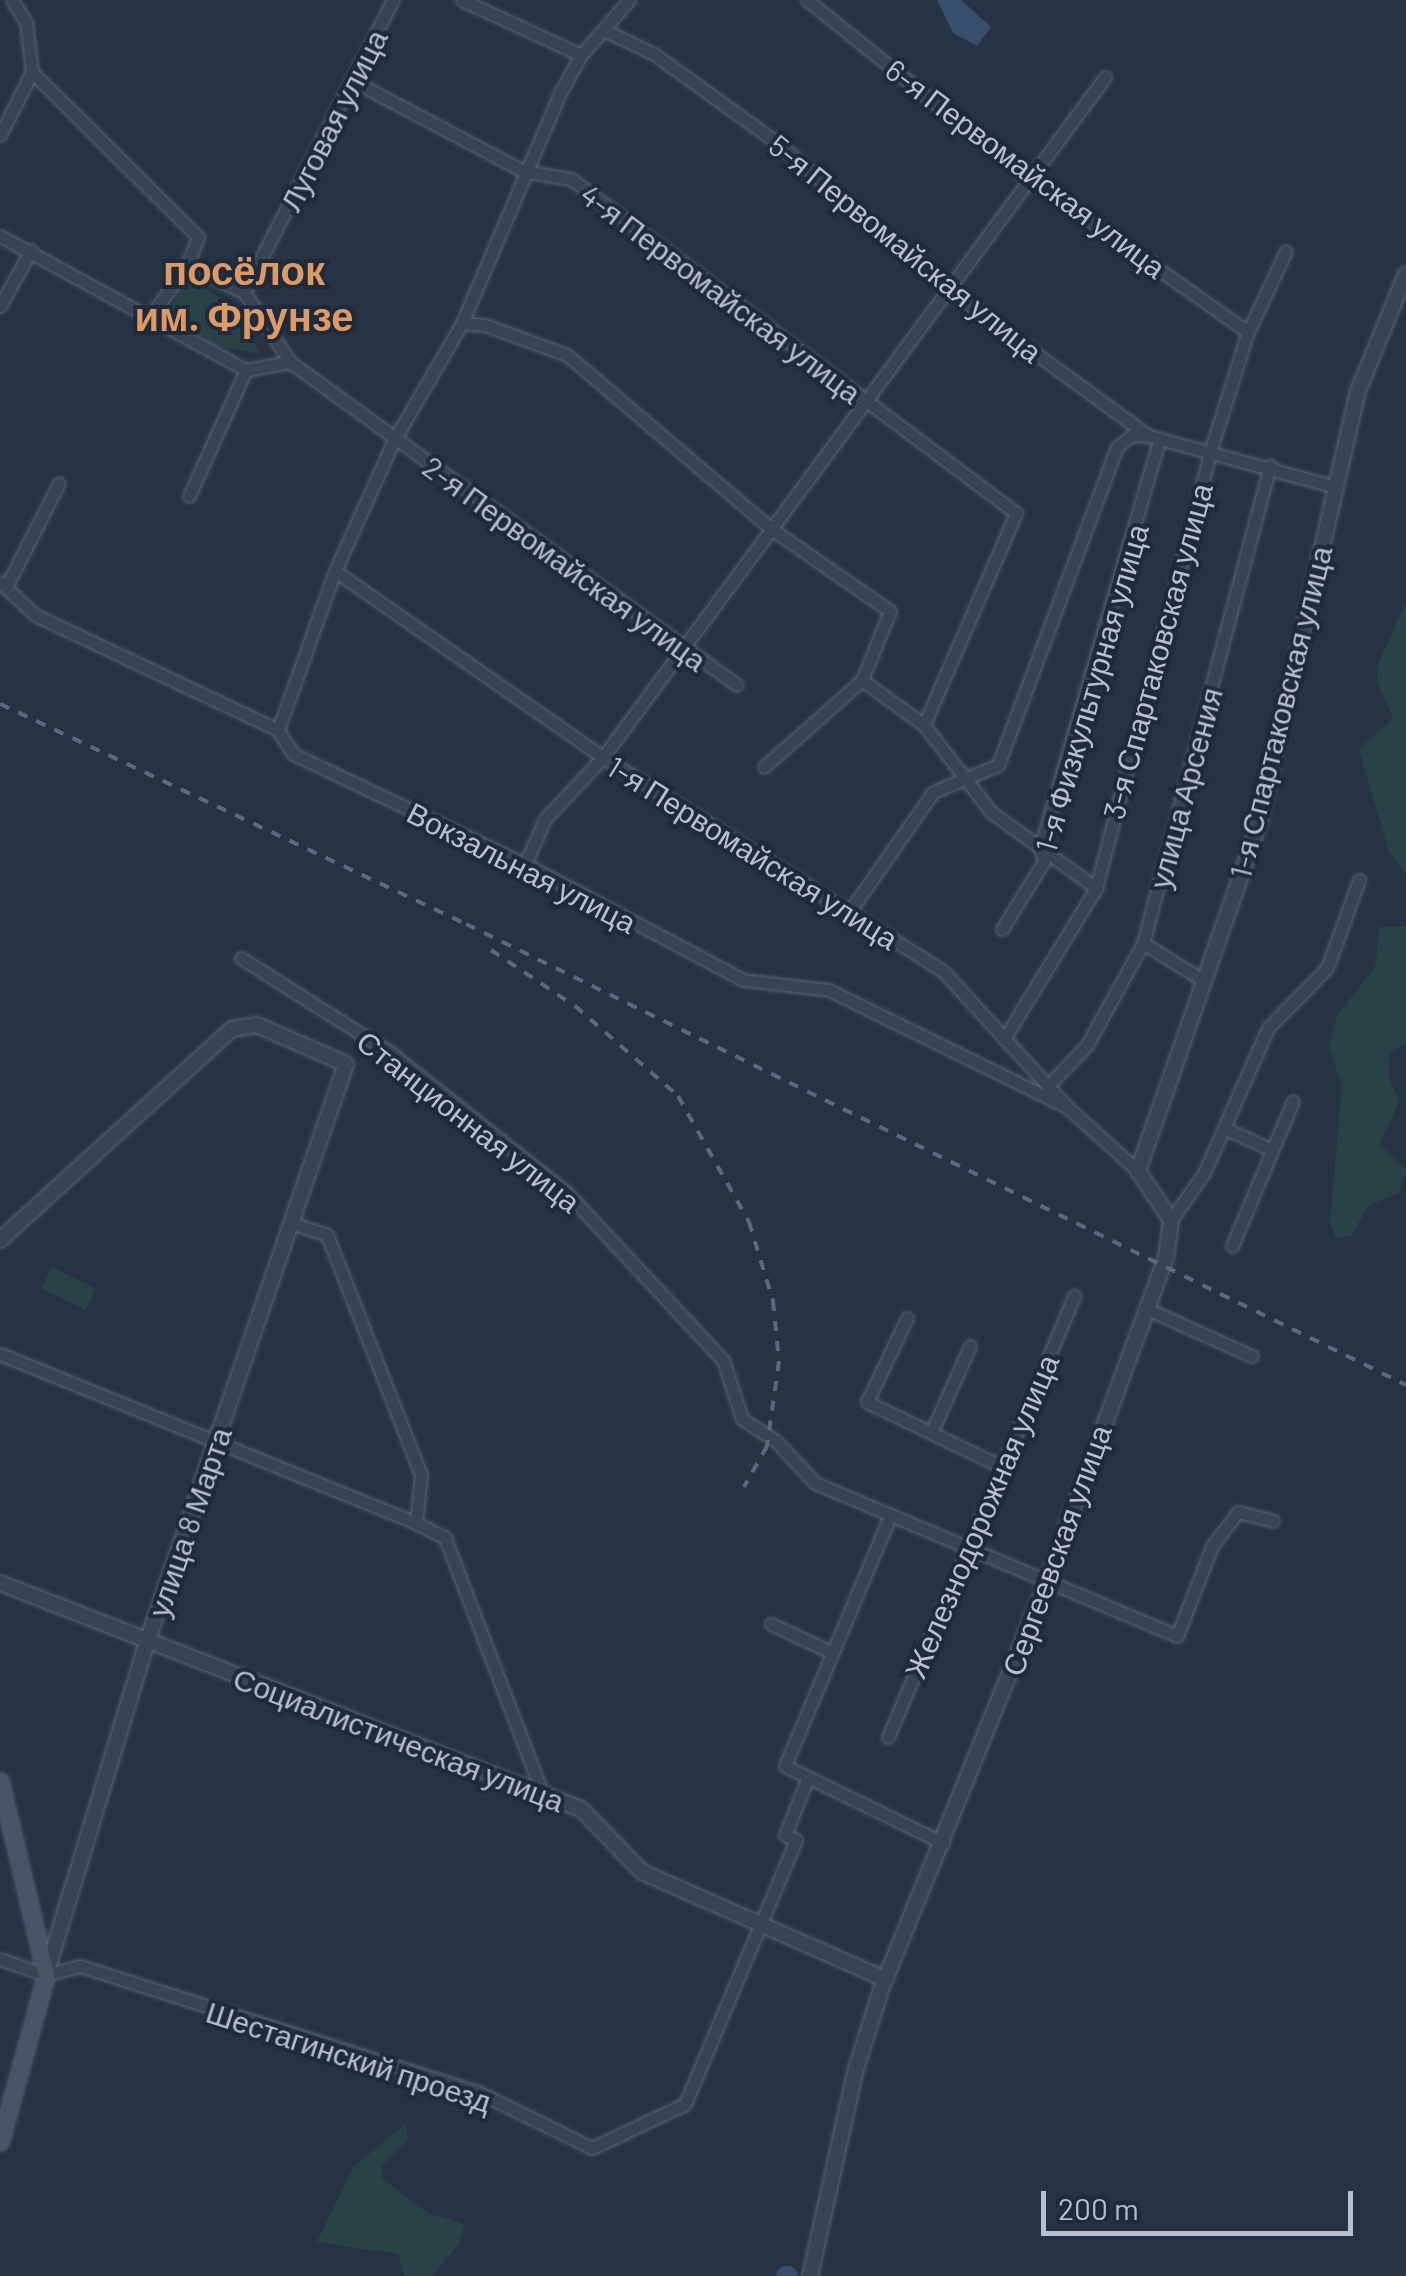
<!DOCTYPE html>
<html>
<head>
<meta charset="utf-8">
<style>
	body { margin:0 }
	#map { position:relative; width:1406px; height:2276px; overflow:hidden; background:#263345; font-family:Barlow,sans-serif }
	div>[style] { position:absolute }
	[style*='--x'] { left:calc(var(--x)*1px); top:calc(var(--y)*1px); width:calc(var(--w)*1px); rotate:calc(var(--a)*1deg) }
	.green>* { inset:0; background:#284246; transform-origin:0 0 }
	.water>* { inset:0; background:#384e6d }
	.river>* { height:20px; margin:-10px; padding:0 10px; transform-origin:10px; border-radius:10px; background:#384e6d }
	.roads { filter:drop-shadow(0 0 2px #596372) drop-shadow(0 0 2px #596372) }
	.minor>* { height:11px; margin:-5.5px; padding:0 5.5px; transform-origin:5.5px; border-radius:5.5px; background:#3a4554 }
	.tertiary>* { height:14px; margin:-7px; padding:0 7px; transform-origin:7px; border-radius:7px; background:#3a4554 }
	.secondary>* { height:15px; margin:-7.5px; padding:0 7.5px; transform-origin:7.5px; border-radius:7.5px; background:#485468 }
	.rail>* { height:4px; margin-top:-2px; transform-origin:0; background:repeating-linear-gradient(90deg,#5c697c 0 10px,transparent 0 20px) }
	span { translate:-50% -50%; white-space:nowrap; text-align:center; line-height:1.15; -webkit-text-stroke:8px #1f2a3a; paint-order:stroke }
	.street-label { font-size:30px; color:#b8c0ce }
	.district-label { font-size:40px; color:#dd9a64; font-weight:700 }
	.scale { position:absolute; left:1041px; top:2191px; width:312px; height:45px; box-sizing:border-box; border:5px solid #b8c0ce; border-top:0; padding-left:12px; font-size:30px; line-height:35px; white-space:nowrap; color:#b8c0ce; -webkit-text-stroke:8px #1f2a3a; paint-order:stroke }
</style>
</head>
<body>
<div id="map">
	<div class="green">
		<i style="clip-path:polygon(190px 279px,236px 308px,260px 353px,215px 346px,171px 317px,170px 307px)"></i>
		<i style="clip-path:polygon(1406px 603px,1406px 874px,1389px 852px,1359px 749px,1393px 718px,1377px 681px,1379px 662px)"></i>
		<i style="clip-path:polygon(1406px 926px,1406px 1043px,1390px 1052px,1388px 1075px,1399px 1101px,1380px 1145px,1406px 1170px,1399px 1193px,1369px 1205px,1351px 1236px,1336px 1238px,1330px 1221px,1342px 1086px,1329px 1046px,1337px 1016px,1375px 967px,1380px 927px)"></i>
		<i style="left:52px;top:1267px;width:49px;height:24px;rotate:26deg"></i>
		<i style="clip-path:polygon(406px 2123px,408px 2140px,382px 2166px,382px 2178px,429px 2214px,465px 2224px,458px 2245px,432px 2276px,404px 2276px,398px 2254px,317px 2242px,353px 2167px)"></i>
	</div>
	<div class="water">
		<i style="clip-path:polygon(937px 0,961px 0,991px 27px,977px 46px,953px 33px)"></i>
	</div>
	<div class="river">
		<i style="--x:786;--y:2276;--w:2;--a:0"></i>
	</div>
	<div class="roads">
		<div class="minor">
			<i style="--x:12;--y:0;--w:26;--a:58"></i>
			<i style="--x:26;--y:22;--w:50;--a:83.2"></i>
			<i style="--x:32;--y:72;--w:234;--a:44.8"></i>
			<i style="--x:198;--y:237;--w:31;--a:111"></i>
			<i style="--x:187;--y:266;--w:64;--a:126.2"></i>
			<i style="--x:462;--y:0;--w:131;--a:24.8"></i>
			<i style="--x:807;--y:0;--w:286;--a:38.8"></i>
			<i style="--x:1030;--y:179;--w:266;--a:35.1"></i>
			<i style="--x:606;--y:31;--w:53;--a:25.6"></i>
			<i style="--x:654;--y:54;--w:155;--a:35.8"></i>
			<i style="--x:780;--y:145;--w:224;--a:40.7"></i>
			<i style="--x:950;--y:291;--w:246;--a:36.1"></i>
			<i style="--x:1149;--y:436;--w:194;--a:15.3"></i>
			<i style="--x:355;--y:82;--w:190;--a:27.9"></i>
			<i style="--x:523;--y:171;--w:49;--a:9.5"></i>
			<i style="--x:571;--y:179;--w:556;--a:36.89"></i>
			<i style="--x:1016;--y:513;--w:231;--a:113.5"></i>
			<i style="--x:0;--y:135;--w:71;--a:-63.1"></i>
			<i style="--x:0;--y:236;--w:280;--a:28.6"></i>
			<i style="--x:246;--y:370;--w:45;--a:-10.3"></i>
			<i style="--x:290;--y:362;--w:551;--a:35.85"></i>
			<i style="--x:187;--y:266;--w:63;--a:24.5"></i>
			<i style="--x:244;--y:292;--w:84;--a:56.7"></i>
			<i style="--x:244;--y:292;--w:328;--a:-63"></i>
			<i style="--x:0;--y:306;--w:64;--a:-61"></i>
			<i style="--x:462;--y:323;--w:23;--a:5"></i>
			<i style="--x:485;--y:325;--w:87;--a:20.1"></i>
			<i style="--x:567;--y:355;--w:267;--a:40.4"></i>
			<i style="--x:770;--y:528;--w:146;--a:34.7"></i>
			<i style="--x:890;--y:611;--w:74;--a:112.1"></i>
			<i style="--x:862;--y:680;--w:131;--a:138.4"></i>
			<i style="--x:189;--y:496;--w:138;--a:-65.7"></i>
			<i style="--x:335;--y:571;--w:326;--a:34.8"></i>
			<i style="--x:603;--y:757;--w:402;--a:32.2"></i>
			<i style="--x:943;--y:971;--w:184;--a:47.6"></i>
			<i style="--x:1067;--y:1107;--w:96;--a:42"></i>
			<i style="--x:0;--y:582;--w:48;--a:43.3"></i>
			<i style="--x:35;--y:615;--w:269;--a:25.3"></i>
			<i style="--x:278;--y:730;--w:28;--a:58"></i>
			<i style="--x:293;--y:754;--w:257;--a:25.4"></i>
			<i style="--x:525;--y:864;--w:247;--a:28"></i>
			<i style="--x:743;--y:980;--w:87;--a:6.6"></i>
			<i style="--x:829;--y:990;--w:265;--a:26.2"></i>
			<i style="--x:7;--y:585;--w:114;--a:-63"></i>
			<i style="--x:862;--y:680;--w:77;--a:36"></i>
			<i style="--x:924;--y:725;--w:110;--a:52.4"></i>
			<i style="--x:991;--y:812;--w:130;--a:35.9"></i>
			<i style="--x:278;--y:730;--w:169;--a:-70.3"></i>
			<i style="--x:335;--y:571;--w:144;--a:-65.8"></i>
			<i style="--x:394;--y:440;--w:135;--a:-59.8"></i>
			<i style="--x:462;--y:323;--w:252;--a:-66.9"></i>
			<i style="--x:561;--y:91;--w:41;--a:-60.9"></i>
			<i style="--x:581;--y:55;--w:73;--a:-48.9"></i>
			<i style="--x:525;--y:864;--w:49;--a:-66"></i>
			<i style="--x:545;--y:819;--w:85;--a:-46.9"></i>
			<i style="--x:603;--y:757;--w:845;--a:-53.56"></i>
			<i style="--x:847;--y:915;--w:150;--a:-55"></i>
			<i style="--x:933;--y:792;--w:70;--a:-22.6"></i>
			<i style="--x:998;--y:765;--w:340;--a:-69.5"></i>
			<i style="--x:1117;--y:447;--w:19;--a:-39"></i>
			<i style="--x:1132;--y:435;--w:17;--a:3"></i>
			<i style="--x:1002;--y:929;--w:80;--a:-58.3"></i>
			<i style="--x:1044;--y:861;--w:14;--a:-107"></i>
			<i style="--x:1040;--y:848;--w:427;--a:-73.7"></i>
			<i style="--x:1143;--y:943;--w:72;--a:31.9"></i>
			<i style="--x:241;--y:958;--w:178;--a:32.3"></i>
			<i style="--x:391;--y:1053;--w:226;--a:38.5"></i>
			<i style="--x:568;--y:1194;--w:227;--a:47"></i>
			<i style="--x:723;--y:1360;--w:62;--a:72.1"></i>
			<i style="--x:742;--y:1419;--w:40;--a:32.9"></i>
			<i style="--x:776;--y:1441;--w:57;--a:47.1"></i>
			<i style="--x:815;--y:1483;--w:393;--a:22.9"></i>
			<i style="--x:1177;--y:1636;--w:97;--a:-68.7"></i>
			<i style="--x:1212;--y:1546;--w:43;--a:-52.6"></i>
			<i style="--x:1238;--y:1512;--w:36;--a:14"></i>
			<i style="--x:1004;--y:1039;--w:177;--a:-58.6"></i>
			<i style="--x:1096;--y:888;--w:454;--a:-75.3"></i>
			<i style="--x:1211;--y:449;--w:123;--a:-72.5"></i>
			<i style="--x:1248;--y:332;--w:89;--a:-64.9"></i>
			<i style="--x:1048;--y:1086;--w:57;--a:-46.4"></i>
			<i style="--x:1087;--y:1045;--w:116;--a:-61.2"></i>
			<i style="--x:1143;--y:943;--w:494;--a:-75.1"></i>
			<i style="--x:1224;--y:1128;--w:53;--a:24.6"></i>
			<i style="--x:1171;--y:1220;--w:57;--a:-54.9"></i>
			<i style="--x:1204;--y:1173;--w:158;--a:-66.2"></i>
			<i style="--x:1268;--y:1028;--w:84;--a:-45.5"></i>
			<i style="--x:1327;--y:968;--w:94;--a:-70"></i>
			<i style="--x:294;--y:1224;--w:35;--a:18"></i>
			<i style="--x:327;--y:1235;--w:258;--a:68.6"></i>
			<i style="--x:421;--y:1475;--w:48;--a:95.9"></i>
			<i style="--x:416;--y:1523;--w:33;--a:27"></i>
			<i style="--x:445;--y:1538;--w:275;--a:69.1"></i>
			<i style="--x:1232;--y:1246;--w:157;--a:-67.2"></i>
			<i style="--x:1145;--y:1308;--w:117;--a:24.2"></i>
			<i style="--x:907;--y:1318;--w:93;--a:115.5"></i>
			<i style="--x:867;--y:1402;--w:150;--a:25.7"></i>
			<i style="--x:0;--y:1354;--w:449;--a:22.1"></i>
			<i style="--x:932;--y:1431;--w:93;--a:-65.9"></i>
			<i style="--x:890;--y:1516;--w:271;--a:112.8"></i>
			<i style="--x:785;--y:1766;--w:176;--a:26"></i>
			<i style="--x:771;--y:1624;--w:68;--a:25.1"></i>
			<i style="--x:888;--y:1737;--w:479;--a:-67.1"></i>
			<i style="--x:0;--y:1959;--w:49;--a:19.2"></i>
			<i style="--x:46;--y:1975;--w:35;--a:-15"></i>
			<i style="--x:80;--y:1966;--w:417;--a:17.6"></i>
			<i style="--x:478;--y:2092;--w:127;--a:26.2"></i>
			<i style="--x:592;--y:2148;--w:103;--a:-25.3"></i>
			<i style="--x:685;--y:2104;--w:286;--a:-67.2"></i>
			<i style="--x:796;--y:1840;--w:12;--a:-156"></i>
			<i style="--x:785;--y:1835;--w:62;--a:-68.4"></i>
		</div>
		<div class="tertiary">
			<i style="--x:0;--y:1240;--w:314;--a:-42.3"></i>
			<i style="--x:232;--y:1029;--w:25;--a:-9"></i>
			<i style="--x:257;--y:1025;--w:97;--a:23.7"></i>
			<i style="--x:346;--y:1064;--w:611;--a:109"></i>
			<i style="--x:147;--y:1642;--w:348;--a:106.9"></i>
			<i style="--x:0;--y:1583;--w:623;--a:21.26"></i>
			<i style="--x:581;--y:1809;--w:88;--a:45.9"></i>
			<i style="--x:642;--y:1872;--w:266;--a:23.8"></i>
			<i style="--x:810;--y:2276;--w:212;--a:-77.5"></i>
			<i style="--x:856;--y:2069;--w:83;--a:-72.4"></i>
			<i style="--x:881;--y:1990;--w:441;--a:-67.9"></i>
			<i style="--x:1047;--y:1581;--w:345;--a:-69.8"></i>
			<i style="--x:1166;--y:1257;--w:37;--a:-82"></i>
			<i style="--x:1171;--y:1220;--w:59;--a:-124"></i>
			<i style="--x:1138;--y:1171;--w:368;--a:-70.8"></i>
			<i style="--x:1259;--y:823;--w:443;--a:-77.1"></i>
			<i style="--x:1358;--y:391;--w:126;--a:-67.7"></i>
		</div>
		<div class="secondary">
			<i style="--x:0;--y:1781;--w:199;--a:76.7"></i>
			<i style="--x:46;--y:1975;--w:173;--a:105.4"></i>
		</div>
	</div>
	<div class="rail">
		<i style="--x:0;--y:704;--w:515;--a:25.27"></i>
		<i style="--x:466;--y:924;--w:1047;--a:26.12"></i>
		<i style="--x:491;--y:950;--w:101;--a:33.7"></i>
		<i style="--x:575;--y:1006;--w:137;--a:41.1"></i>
		<i style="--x:678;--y:1096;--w:145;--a:60.6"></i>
		<i style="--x:749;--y:1222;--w:83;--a:73.1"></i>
		<i style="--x:773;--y:1301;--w:60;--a:84.3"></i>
		<i style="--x:779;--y:1361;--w:86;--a:98"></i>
		<i style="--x:767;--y:1446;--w:47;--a:119.3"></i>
	</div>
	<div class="street-label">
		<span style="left:333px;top:120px;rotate:-63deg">Луговая улица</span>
		<span style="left:1026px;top:168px;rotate:37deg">6-я Первомайская улица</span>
		<span style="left:906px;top:248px;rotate:39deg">5-я Первомайская улица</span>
		<span style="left:721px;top:293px;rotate:37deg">4-я Первомайская улица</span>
		<span style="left:565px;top:563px;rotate:36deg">2-я Первомайская улица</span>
		<span style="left:1157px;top:651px;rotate:-75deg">3-я Спартаковская улица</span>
		<span style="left:1091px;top:688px;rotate:-74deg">1-я Физкультурная улица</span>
		<span style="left:1280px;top:712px;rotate:-76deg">1-я Спартаковская улица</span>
		<span style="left:1185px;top:788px;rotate:-75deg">улица Арсения</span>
		<span style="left:753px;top:852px;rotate:32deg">1-я Первомайская улица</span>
		<span style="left:522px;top:867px;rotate:27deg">Вокзальная улица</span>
		<span style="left:469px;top:1121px;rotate:38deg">Станционная улица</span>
		<span style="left:981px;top:1516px;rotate:-67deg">Железнодорожная улица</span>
		<span style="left:189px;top:1522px;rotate:-71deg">улица 8 Марта</span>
		<span style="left:1056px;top:1550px;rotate:-70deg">Сергеевская улица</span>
		<span style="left:399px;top:1739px;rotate:21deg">Социалистическая улица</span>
		<span style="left:349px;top:2056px;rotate:18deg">Шестагинский проезд</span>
	</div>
	<div class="district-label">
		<span style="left:244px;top:292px">посёлок<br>им. Фрунзе</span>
	</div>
	<div class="scale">200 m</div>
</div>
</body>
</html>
